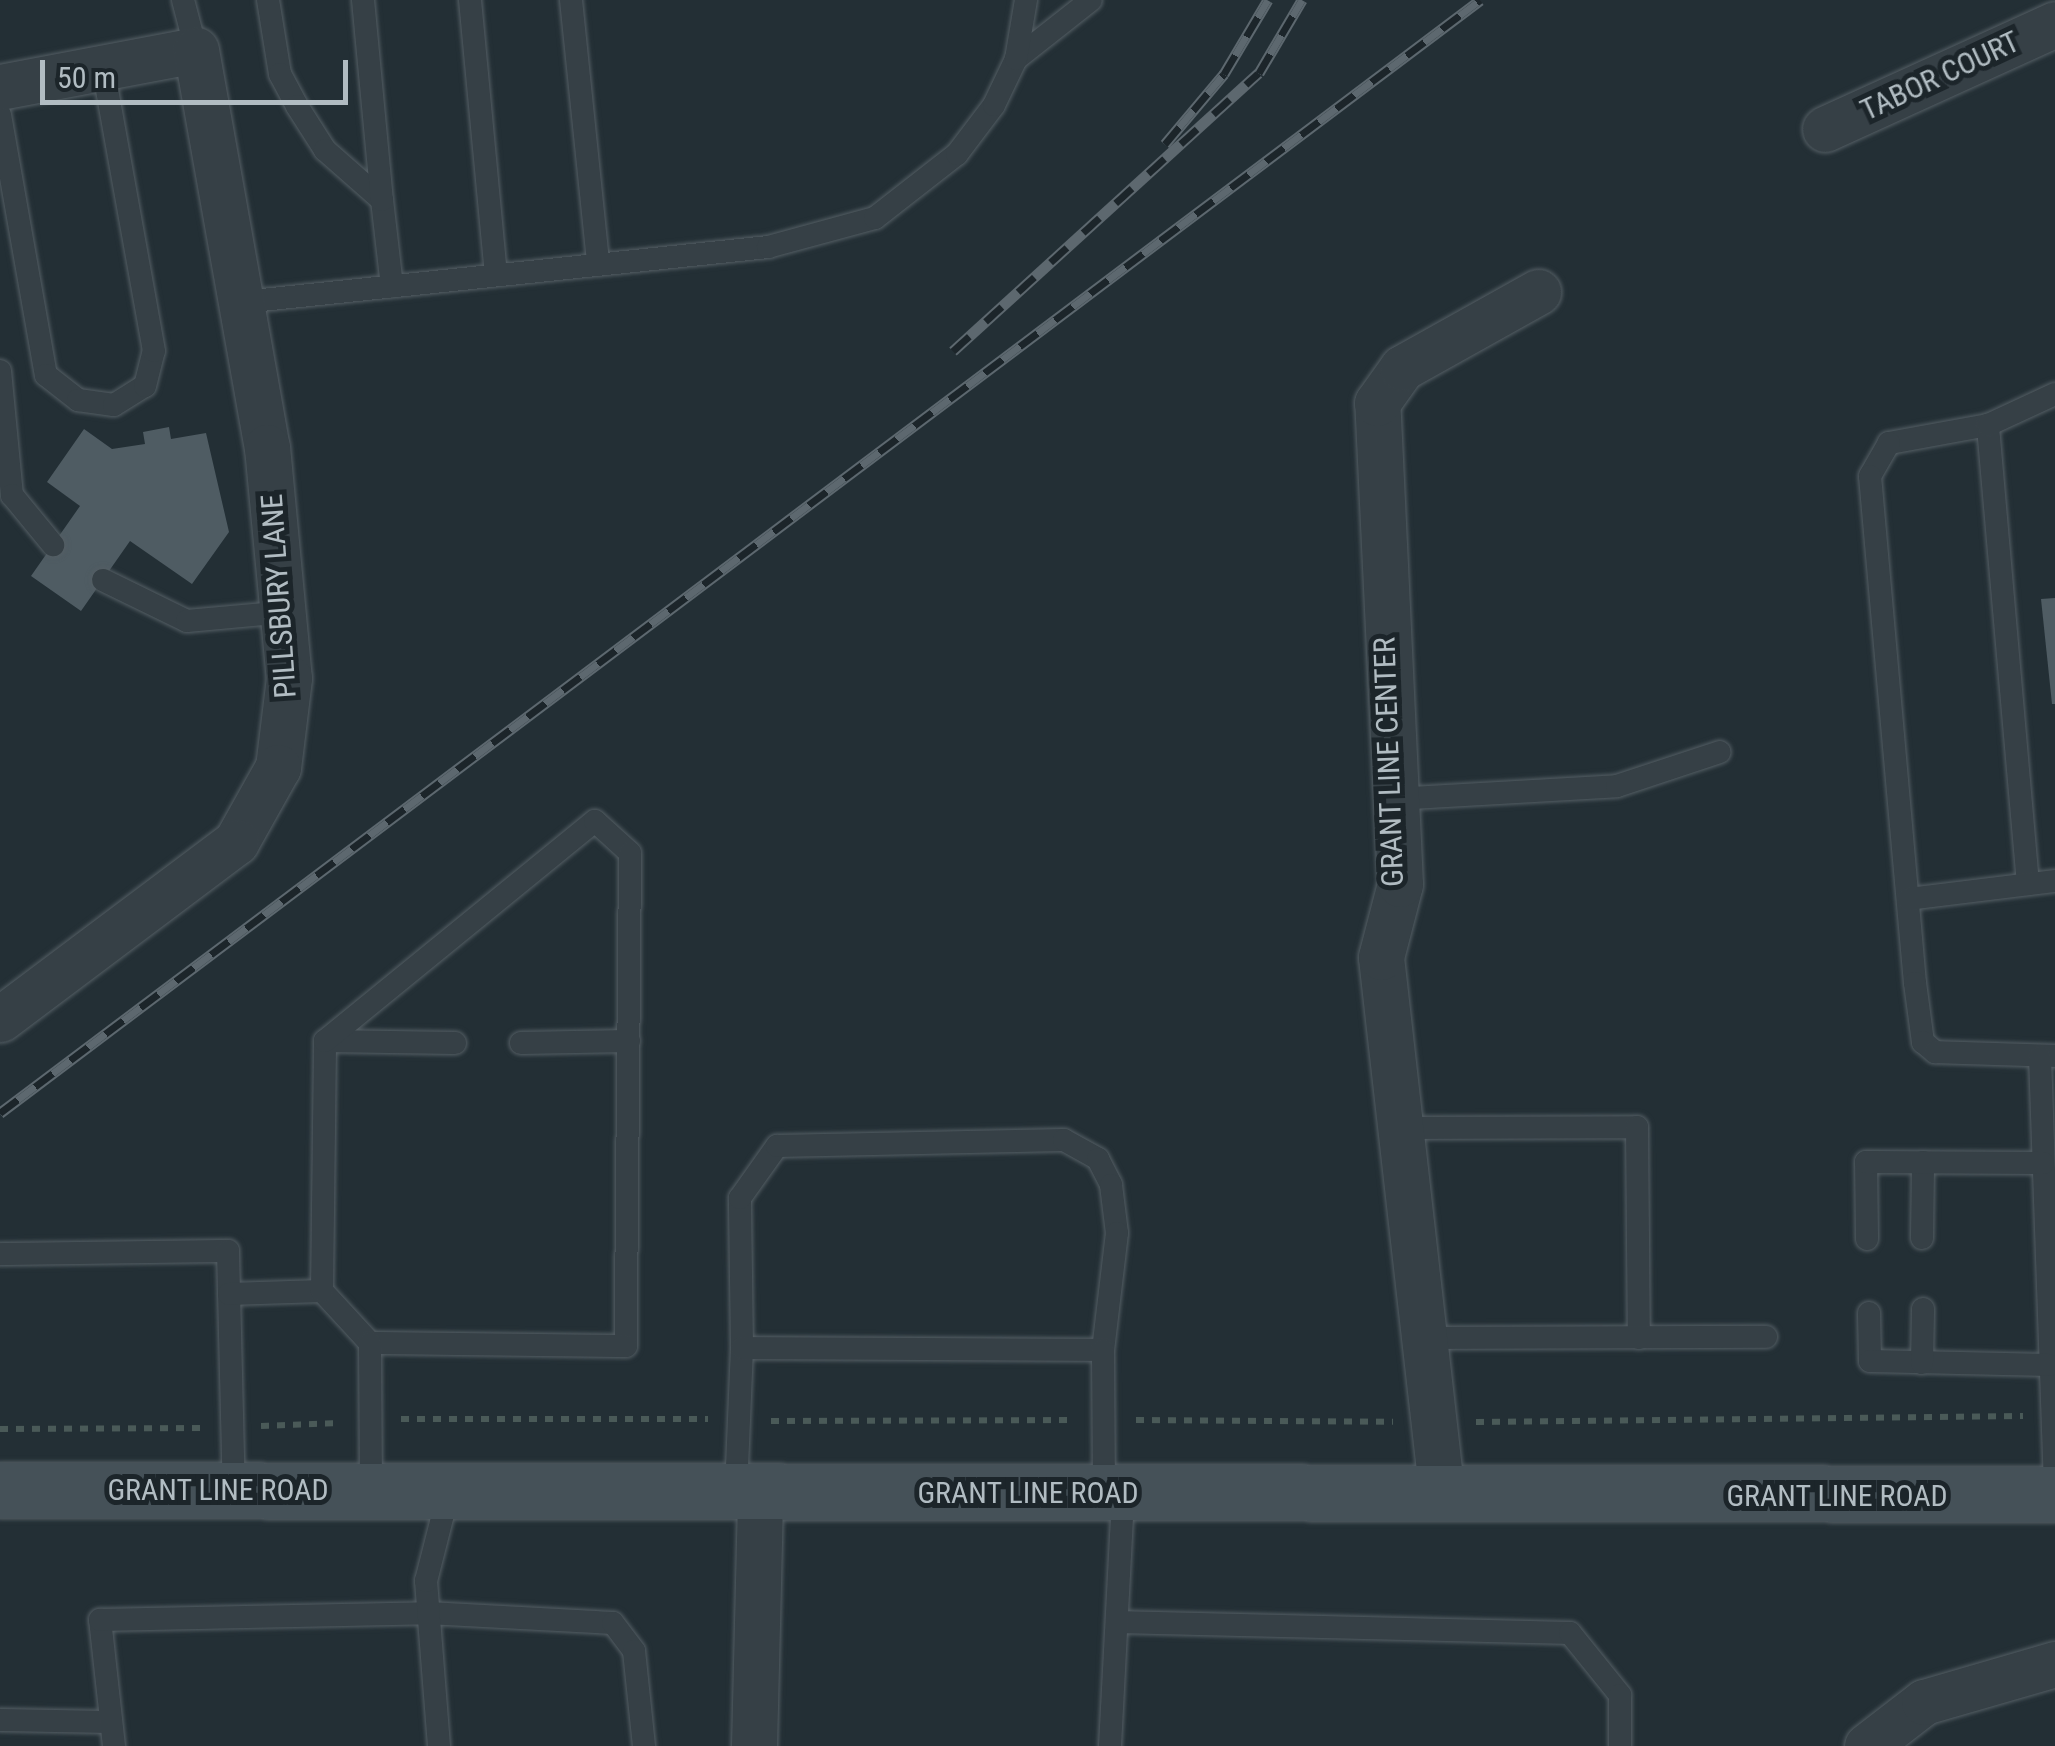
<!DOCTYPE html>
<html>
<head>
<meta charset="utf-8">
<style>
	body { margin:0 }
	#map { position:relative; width:2055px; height:1746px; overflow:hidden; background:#232f35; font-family:"Roboto Condensed",sans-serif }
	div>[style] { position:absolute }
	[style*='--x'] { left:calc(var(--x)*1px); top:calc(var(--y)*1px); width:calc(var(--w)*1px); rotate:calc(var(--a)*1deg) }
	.building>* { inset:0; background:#4f5c63 }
	.path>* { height:6px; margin-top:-3px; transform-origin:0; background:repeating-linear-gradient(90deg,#4a5a58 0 8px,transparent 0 16px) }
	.roads { filter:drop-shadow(0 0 2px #545e64) drop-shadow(0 0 2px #545e64) }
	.service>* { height:22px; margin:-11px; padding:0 11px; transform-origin:11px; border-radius:11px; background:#364046 }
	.minor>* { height:45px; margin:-22.5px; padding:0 22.5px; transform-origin:22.5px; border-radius:22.5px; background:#364046 }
	.secondary>* { height:55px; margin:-27.5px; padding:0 27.5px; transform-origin:27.5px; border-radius:27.5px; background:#455158 }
	.rail>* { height:11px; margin-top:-5.5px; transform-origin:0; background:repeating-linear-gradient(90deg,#1c252a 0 22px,#5d686f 0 44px); box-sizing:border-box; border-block:2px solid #5d686f }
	span { translate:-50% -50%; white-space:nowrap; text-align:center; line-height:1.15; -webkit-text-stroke:10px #1c252a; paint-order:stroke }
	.street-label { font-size:30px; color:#b1bcc2 }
	.scale { position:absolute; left:40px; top:60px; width:308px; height:45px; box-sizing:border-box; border:5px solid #b1bcc2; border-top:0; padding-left:12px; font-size:30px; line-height:35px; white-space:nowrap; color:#b1bcc2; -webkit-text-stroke:8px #1c252a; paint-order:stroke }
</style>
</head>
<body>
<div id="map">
	<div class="building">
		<i style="clip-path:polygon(169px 427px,171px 439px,206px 433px,229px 532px,192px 584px,130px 541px,81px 611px,31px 576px,80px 506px,47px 482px,84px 429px,112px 449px,145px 444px,143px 432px)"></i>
		<i style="clip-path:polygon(2055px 598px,2055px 704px,2052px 704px,2041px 599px)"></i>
	</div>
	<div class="path">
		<i style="--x:401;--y:1419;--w:307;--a:0"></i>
		<i style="--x:1136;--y:1420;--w:257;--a:0.4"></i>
		<i style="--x:771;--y:1421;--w:302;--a:-0.2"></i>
		<i style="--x:1476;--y:1422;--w:547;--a:-0.63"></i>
		<i style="--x:261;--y:1426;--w:78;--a:-2.2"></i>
		<i style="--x:0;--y:1429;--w:204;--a:-0.3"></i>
	</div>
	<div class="roads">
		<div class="service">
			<i style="--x:183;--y:0;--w:52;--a:75.4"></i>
			<i style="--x:268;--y:0;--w:75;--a:80.8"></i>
			<i style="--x:280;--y:74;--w:36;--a:62"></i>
			<i style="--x:297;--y:106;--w:52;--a:57.5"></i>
			<i style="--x:325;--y:150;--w:76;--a:41.3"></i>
			<i style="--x:382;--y:200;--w:87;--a:83.4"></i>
			<i style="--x:363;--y:0;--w:201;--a:84.6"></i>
			<i style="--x:470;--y:0;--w:274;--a:84.6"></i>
			<i style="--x:571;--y:0;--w:264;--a:84.1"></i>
			<i style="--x:1016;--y:59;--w:95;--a:-38.2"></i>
			<i style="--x:0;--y:115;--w:264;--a:80"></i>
			<i style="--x:46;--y:375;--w:41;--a:38"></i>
			<i style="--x:78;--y:400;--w:36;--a:8"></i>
			<i style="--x:114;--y:405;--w:36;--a:-32"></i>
			<i style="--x:145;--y:386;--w:36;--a:-76"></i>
			<i style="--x:154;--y:351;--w:288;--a:-100.2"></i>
			<i style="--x:243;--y:302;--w:528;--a:-5.98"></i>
			<i style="--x:768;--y:247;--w:111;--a:-15.2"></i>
			<i style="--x:875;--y:218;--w:104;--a:-38"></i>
			<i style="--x:957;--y:154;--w:61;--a:-52.9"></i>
			<i style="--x:994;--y:105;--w:51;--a:-64.4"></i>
			<i style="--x:1016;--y:59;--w:60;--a:-80.4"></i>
			<i style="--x:0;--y:371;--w:125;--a:84.5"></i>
			<i style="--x:12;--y:495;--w:65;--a:50.6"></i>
			<i style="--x:1988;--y:425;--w:101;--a:169.7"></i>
			<i style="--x:1889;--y:443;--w:38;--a:120"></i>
			<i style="--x:1870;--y:476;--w:509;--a:84.93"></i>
			<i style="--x:1915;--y:983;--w:60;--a:82.3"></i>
			<i style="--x:1923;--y:1042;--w:16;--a:40"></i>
			<i style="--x:1935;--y:1052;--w:120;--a:1.9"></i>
			<i style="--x:103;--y:580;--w:93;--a:26"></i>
			<i style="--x:187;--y:621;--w:98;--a:-5.2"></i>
			<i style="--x:1394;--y:799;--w:223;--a:-3.3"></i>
			<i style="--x:1617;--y:786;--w:108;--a:-18.3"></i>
			<i style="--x:2028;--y:884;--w:461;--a:-95"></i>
			<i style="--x:1988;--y:425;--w:74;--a:-24.8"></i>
			<i style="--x:1908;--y:899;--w:148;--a:-7"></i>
			<i style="--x:325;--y:1041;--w:130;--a:0.9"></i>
			<i style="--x:521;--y:1043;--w:108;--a:-1.1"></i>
			<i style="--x:2040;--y:1057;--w:437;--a:88"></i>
			<i style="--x:1404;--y:1128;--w:233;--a:-0.2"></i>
			<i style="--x:1637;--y:1127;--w:211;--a:89.5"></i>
			<i style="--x:1922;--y:1238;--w:76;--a:-89.2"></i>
			<i style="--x:1867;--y:1239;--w:77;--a:-90.7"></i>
			<i style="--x:1866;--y:1162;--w:177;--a:0.3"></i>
			<i style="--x:0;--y:1254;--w:228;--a:-0.8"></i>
			<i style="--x:228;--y:1251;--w:240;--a:88.6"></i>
			<i style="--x:229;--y:1294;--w:93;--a:-1.8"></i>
			<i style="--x:1869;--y:1313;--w:48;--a:88.8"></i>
			<i style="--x:1870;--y:1361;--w:179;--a:1.3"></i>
			<i style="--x:1428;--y:1338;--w:338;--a:-0.2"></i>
			<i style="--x:370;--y:1343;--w:71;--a:-132.7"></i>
			<i style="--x:322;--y:1291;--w:250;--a:-89.3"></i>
			<i style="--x:325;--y:1041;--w:348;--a:-39.2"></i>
			<i style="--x:595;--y:821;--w:47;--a:42.4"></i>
			<i style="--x:630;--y:853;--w:493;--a:90.5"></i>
			<i style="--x:626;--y:1346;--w:256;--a:-179.3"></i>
			<i style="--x:370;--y:1343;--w:148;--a:89.6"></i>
			<i style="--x:742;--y:1348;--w:150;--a:-90.8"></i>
			<i style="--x:740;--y:1198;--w:64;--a:-54.6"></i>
			<i style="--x:777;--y:1146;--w:287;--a:-1.2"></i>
			<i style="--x:1064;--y:1140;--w:39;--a:29"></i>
			<i style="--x:1098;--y:1159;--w:29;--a:63"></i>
			<i style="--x:1111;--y:1185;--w:48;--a:82.9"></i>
			<i style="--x:1117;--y:1233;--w:118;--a:96.8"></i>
			<i style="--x:1922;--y:1363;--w:54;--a:-88.9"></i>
			<i style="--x:736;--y:1491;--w:143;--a:-87.6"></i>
			<i style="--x:742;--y:1348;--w:361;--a:0.3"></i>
			<i style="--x:1103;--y:1350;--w:142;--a:89.6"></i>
			<i style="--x:1117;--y:1622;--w:453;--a:1.4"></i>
			<i style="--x:1570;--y:1633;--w:80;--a:51.1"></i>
			<i style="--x:1620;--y:1695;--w:51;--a:90"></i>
			<i style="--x:0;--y:1720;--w:111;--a:1"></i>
			<i style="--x:114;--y:1746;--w:127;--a:-96.3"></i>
			<i style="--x:100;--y:1620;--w:328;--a:-1.2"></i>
			<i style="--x:428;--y:1613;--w:185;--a:3.1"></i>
			<i style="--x:613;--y:1623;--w:35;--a:53"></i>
			<i style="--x:634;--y:1651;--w:96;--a:84"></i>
			<i style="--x:439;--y:1746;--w:166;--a:-94.5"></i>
			<i style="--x:426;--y:1581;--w:93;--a:-75.7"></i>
			<i style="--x:1110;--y:1746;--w:252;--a:-87"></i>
		</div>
		<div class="minor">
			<i style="--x:0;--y:87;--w:199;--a:-10.7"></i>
			<i style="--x:196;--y:50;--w:403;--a:79.9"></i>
			<i style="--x:267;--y:447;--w:232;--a:84.6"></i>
			<i style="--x:289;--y:678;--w:90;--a:97"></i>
			<i style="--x:278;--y:767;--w:86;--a:119.2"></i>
			<i style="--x:236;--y:842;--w:295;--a:143.1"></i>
			<i style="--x:1825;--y:129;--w:253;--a:-24.5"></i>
			<i style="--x:1442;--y:1496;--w:542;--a:-96.46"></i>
			<i style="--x:1381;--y:957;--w:75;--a:-75.4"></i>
			<i style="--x:1400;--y:884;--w:482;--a:-92.7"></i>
			<i style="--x:1377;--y:403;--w:43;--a:-54.5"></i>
			<i style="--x:1402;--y:368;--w:156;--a:-29.2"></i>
			<i style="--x:754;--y:1746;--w:253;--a:-88.6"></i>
			<i style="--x:1867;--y:1746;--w:72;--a:-37.7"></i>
			<i style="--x:1924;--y:1702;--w:136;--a:-16.2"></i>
		</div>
		<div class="secondary">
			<i style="--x:0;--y:1490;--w:2055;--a:0.11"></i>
		</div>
	</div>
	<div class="rail">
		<i style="--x:1165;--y:144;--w:92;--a:-49.9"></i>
		<i style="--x:1224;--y:74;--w:86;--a:-59.3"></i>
		<i style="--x:953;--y:351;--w:413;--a:-42.3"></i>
		<i style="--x:1259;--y:73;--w:85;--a:-59.5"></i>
		<i style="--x:0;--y:1113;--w:1852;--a:-36.94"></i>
	</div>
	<div class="street-label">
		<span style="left:1940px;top:76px;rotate:-25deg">TABOR COURT</span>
		<span style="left:279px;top:596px;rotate:-94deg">PILLSBURY LANE</span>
		<span style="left:1389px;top:762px;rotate:-92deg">GRANT LINE CENTER</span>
		<span style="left:218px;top:1490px">GRANT LINE ROAD</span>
		<span style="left:1028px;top:1493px">GRANT LINE ROAD</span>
		<span style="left:1837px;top:1496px">GRANT LINE ROAD</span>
	</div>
	<div class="scale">50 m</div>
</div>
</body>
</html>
